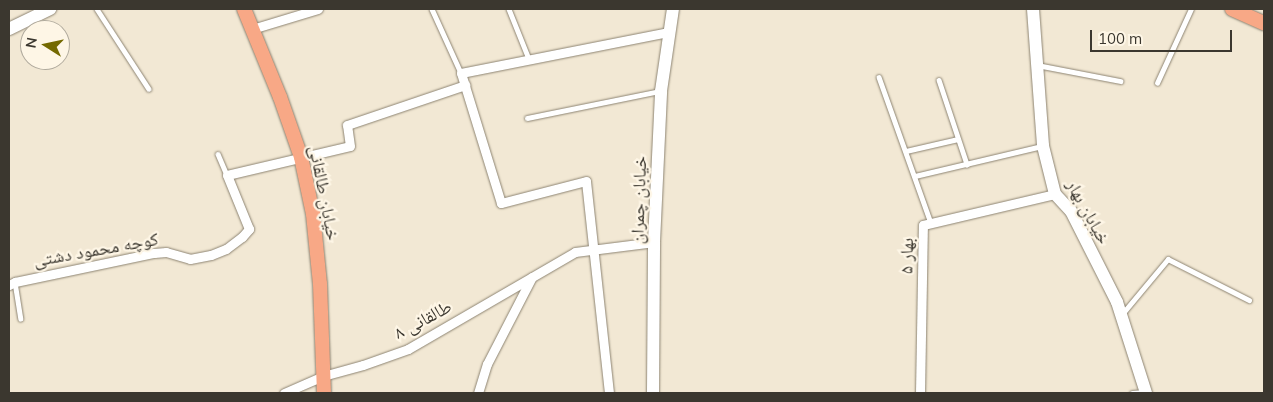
<!DOCTYPE html>
<html>
<head>
<meta charset="utf-8">
<style>
	body { margin:0 }
	#map { position:relative; width:1273px; height:402px; overflow:hidden; background:#f2e8d4; font-family:Mulish,"Noto Naskh Arabic",sans-serif }
	div>[style] { position:absolute }
	[style*='--x'] { left:calc(var(--x)*1px); top:calc(var(--y)*1px); width:calc(var(--w)*1px); rotate:calc(var(--a)*1deg) }
	.roads { filter:drop-shadow(0 0 1px #8d8472) drop-shadow(0 0 1px #8d8472) }
	.lane>* { height:4.5px; margin:-2.25px; padding:0 2.25px; transform-origin:2.25px; border-radius:2.25px; background:#fff }
	.street>* { height:9px; margin:-4.5px; padding:0 4.5px; transform-origin:4.5px; border-radius:4.5px; background:#fff }
	.secondary>* { height:12px; margin:-6px; padding:0 6px; transform-origin:6px; border-radius:6px; background:#fff }
	.primary>* { height:14px; margin:-7px; padding:0 7px; transform-origin:7px; border-radius:7px; background:#f8a886 }
	span { translate:-50% -50%; white-space:nowrap; text-align:center; line-height:1.15; -webkit-text-stroke:4.5px #fef6e6; paint-order:stroke }
	.street-label { font-size:18px; color:#3b372f }
	.frame { position:absolute; inset:0; border:10px solid #3b372f; pointer-events:none }
	.north { position:absolute; left:20px; top:20px; width:50px; height:50px; box-sizing:border-box; background:#fef6e6; border:1px solid #b0aa9d; border-radius:50%; rotate:280deg; font-size:14px; font-weight:700; line-height:20px; text-align:center; color:#3b372f }
	.north::after { content:''; display:block; margin:auto; width:18px; height:22px; background:#746900; clip-path:polygon(50% 0,100% 100%,50% 72%,0 100%) }
	.scale { position:absolute; left:1090px; top:30px; width:142px; height:22px; box-sizing:border-box; border:2px solid #3b372f; border-top:0; padding-left:6px; font-size:15px; line-height:18px; white-space:nowrap; color:#3b372f; -webkit-text-stroke:4px #fef6e6; paint-order:stroke }
</style>
</head>
<body>
<div id="map">
	<div class="roads">
		<div class="lane">
			<i style="--x:97;--y:9;--w:95;--a:57"></i>
			<i style="--x:432;--y:9;--w:70;--a:65.6"></i>
			<i style="--x:509;--y:9;--w:54;--a:68.2"></i>
			<i style="--x:1037;--y:65;--w:85;--a:10.9"></i>
			<i style="--x:879;--y:77;--w:155;--a:70.4"></i>
			<i style="--x:939;--y:80;--w:89;--a:71.6"></i>
			<i style="--x:1157;--y:83;--w:81;--a:-65.3"></i>
			<i style="--x:527;--y:118;--w:136;--a:-11.5"></i>
			<i style="--x:906;--y:151;--w:53;--a:-13"></i>
			<i style="--x:218;--y:154;--w:23;--a:67"></i>
			<i style="--x:915;--y:176;--w:130;--a:-13.3"></i>
			<i style="--x:15;--y:282;--w:37;--a:81"></i>
			<i style="--x:1123;--y:313;--w:70;--a:-50.2"></i>
			<i style="--x:1168;--y:259;--w:91;--a:26.8"></i>
			<i style="--x:1132;--y:393;--w:12;--a:-5"></i>
		</div>
		<div class="street">
			<i style="--x:252;--y:29;--w:69;--a:-16.9"></i>
			<i style="--x:9;--y:285;--w:7;--a:-27"></i>
			<i style="--x:15;--y:282;--w:142;--a:-11.8"></i>
			<i style="--x:154;--y:253;--w:12;--a:-5"></i>
			<i style="--x:166;--y:252;--w:25;--a:16"></i>
			<i style="--x:190;--y:259;--w:21;--a:-11"></i>
			<i style="--x:211;--y:255;--w:16;--a:-22"></i>
			<i style="--x:226;--y:249;--w:20;--a:-37"></i>
			<i style="--x:242;--y:237;--w:11;--a:-49"></i>
			<i style="--x:249;--y:229;--w:58;--a:-112.2"></i>
			<i style="--x:227;--y:175;--w:126;--a:-13.3"></i>
			<i style="--x:350;--y:146;--w:21;--a:-98"></i>
			<i style="--x:347;--y:125;--w:125;--a:-18.7"></i>
			<i style="--x:284;--y:393;--w:43;--a:-23.6"></i>
			<i style="--x:323;--y:376;--w:41;--a:-15.4"></i>
			<i style="--x:363;--y:365;--w:48;--a:-19.6"></i>
			<i style="--x:408;--y:349;--w:193;--a:-30.1"></i>
			<i style="--x:575;--y:252;--w:80;--a:-7.2"></i>
			<i style="--x:478;--y:393;--w:30;--a:-73"></i>
			<i style="--x:487;--y:364;--w:98;--a:-62.7"></i>
			<i style="--x:609;--y:393;--w:213;--a:-96.2"></i>
			<i style="--x:586;--y:181;--w:88;--a:165.5"></i>
			<i style="--x:501;--y:203;--w:136;--a:-107.1"></i>
			<i style="--x:461;--y:73;--w:212;--a:-11.2"></i>
			<i style="--x:920;--y:393;--w:168;--a:-89"></i>
			<i style="--x:923;--y:225;--w:136;--a:-13.2"></i>
		</div>
		<div class="secondary">
			<i style="--x:1033;--y:9;--w:137;--a:85.8"></i>
			<i style="--x:1043;--y:146;--w:49;--a:76"></i>
			<i style="--x:1055;--y:194;--w:23;--a:47"></i>
			<i style="--x:1071;--y:211;--w:102;--a:63.2"></i>
			<i style="--x:1117;--y:302;--w:96;--a:72.3"></i>
			<i style="--x:9;--y:29;--w:46;--a:-26"></i>
			<i style="--x:653;--y:393;--w:151;--a:-89.6"></i>
			<i style="--x:654;--y:242;--w:151;--a:-87.3"></i>
			<i style="--x:661;--y:91;--w:83;--a:-81.7"></i>
		</div>
		<div class="primary">
			<i style="--x:244;--y:9;--w:95;--a:67.8"></i>
			<i style="--x:280;--y:97;--w:64;--a:70.7"></i>
			<i style="--x:301;--y:157;--w:58;--a:78.1"></i>
			<i style="--x:313;--y:214;--w:70;--a:84.3"></i>
			<i style="--x:320;--y:284;--w:109;--a:87.9"></i>
			<i style="--x:1232;--y:9;--w:35;--a:24"></i>
		</div>
	</div>
	<div class="street-label">
		<span style="left:324px;top:193px;rotate:79deg">خیابان طالقانی</span>
		<span style="left:639px;top:200px;rotate:-88deg">خیابان چمران</span>
		<span style="left:1088px;top:212px;rotate:61deg">خیابان بهار</span>
		<span style="left:96px;top:250px;rotate:-10deg">کوچه محمود دشتی</span>
		<span style="left:907px;top:256px;rotate:-89deg">بهار ۵</span>
		<span style="left:423px;top:320px;rotate:-28deg">طالقانی ۸</span>
	</div>
	<div class="frame"></div>
	<div class="north">N</div>
	<div class="scale">100 m</div>
</div>
</body>
</html>
